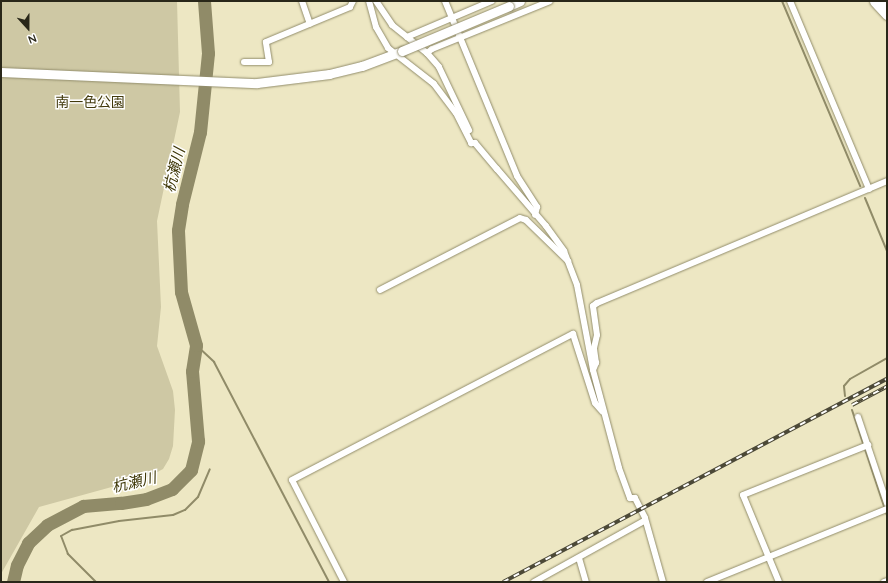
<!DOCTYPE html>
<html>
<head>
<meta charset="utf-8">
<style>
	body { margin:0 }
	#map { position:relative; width:888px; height:583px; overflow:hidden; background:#ede7c3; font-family:Quicksand,"Noto Sans JP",sans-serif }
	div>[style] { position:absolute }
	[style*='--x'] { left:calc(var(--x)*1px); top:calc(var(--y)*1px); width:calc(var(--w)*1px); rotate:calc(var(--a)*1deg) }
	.green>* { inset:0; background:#cec8a4 }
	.stream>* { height:2px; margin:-1px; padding:0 1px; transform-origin:1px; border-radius:1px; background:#908b68 }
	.river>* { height:13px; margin:-6.5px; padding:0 6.5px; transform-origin:6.5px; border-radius:6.5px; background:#908b68 }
	.roads { filter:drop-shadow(0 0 1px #928d6b) drop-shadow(0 0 1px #928d6b) }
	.street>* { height:6px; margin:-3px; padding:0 3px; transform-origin:3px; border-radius:3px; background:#fff }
	.secondary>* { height:9px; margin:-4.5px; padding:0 4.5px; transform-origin:4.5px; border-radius:4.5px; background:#fff }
	.highway>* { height:11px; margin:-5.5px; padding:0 5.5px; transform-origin:5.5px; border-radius:5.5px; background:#fff }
	.rail>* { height:3.5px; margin-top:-1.75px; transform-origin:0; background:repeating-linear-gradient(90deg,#fff 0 6px,#4c4937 0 12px); box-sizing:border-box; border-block:1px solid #4c4937 }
	.bridges { filter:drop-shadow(0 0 1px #928d6b) drop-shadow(0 0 1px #928d6b) }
	.secondary-bridge>* { height:9px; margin:-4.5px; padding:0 4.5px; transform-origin:4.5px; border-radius:4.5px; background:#fff }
	span { translate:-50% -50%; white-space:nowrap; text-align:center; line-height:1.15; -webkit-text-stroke:3px #fff; paint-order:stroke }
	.park-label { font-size:14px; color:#423a0c }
	.water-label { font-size:15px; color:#3e3707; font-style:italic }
	.frame { position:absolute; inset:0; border:2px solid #292719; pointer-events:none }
	.north { position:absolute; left:8px; top:8px; width:40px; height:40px; -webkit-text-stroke:3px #fff; paint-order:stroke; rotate:159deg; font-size:11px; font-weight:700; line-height:16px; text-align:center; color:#292719 }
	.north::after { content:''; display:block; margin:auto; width:14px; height:18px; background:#292719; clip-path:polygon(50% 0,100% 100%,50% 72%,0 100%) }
</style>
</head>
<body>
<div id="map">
	<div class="green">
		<i style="clip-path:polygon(1px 1px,177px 1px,180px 112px,157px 221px,161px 307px,157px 346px,173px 391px,175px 410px,173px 446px,169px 459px,163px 469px,148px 477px,39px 507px,1px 574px)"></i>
	</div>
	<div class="stream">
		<i style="--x:782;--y:1;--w:201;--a:67.1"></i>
		<i style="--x:865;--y:198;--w:57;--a:67.5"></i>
		<i style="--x:196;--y:345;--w:25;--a:43"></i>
		<i style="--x:214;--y:362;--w:248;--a:62.4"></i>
		<i style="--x:845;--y:396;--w:10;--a:-96"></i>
		<i style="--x:844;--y:386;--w:9;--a:-49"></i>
		<i style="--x:850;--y:379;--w:43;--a:-29.6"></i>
		<i style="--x:852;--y:410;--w:111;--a:71.6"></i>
		<i style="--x:96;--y:582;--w:40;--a:-135"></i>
		<i style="--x:68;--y:554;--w:19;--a:-111"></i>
		<i style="--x:61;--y:536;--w:13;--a:-29"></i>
		<i style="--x:72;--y:530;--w:48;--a:-10.8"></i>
		<i style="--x:119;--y:521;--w:54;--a:-6.3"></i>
		<i style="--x:173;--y:515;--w:13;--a:-23"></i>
		<i style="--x:185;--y:510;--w:18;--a:-45"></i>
		<i style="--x:198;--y:497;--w:30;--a:-67"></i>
	</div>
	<div class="river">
		<i style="--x:13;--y:582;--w:17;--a:-77"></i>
		<i style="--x:17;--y:565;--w:25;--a:-63"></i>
		<i style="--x:28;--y:543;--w:26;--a:-43"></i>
		<i style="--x:47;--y:525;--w:41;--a:-27.8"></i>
		<i style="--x:83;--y:506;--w:38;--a:-5"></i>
		<i style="--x:121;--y:503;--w:25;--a:-9"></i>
		<i style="--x:146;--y:499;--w:28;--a:-21"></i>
		<i style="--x:172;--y:489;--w:27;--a:-45"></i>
		<i style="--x:191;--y:470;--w:30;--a:-76"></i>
		<i style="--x:198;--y:441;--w:70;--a:-94.9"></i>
		<i style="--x:192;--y:371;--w:26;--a:-81"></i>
		<i style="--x:196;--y:345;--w:55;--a:-105.8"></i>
		<i style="--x:181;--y:292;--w:62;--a:-92.8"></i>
		<i style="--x:178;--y:230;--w:26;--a:-81"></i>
		<i style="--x:182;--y:204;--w:74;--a:-76"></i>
		<i style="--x:200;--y:132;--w:79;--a:-84.2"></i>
		<i style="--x:208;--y:53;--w:52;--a:-94.4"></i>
	</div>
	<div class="roads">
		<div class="street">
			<i style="--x:302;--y:1;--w:24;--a:71"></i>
			<i style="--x:369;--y:1;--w:27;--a:75"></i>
			<i style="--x:376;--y:27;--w:24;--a:60"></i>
			<i style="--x:388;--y:48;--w:58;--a:38"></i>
			<i style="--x:434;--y:84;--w:36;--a:53"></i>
			<i style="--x:456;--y:113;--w:34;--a:63"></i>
			<i style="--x:471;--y:143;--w:4;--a:0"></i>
			<i style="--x:475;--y:143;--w:34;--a:50"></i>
			<i style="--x:497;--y:169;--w:75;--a:49.3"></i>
			<i style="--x:546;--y:226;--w:31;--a:54"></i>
			<i style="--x:564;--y:251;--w:36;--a:69"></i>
			<i style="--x:577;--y:285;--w:86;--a:79.3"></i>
			<i style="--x:593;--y:370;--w:101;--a:75.1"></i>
			<i style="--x:619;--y:468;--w:32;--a:70"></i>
			<i style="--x:630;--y:498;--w:5;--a:0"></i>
			<i style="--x:635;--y:498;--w:22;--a:63"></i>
			<i style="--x:645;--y:518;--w:66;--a:74.3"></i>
			<i style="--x:376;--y:1;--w:29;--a:56"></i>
			<i style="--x:392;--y:25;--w:45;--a:38.7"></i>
			<i style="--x:427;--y:53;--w:18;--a:49"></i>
			<i style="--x:439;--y:67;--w:70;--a:64.5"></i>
			<i style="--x:445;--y:1;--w:189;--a:67.6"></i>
			<i style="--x:517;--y:176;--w:37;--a:57"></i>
			<i style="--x:537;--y:207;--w:8;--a:104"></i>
			<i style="--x:790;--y:1;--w:204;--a:67.2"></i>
			<i style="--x:407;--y:37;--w:92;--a:-23"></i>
			<i style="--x:427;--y:53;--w:6;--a:-39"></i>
			<i style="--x:432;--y:49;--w:127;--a:-22.1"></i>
			<i style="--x:244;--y:62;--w:25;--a:0"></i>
			<i style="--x:269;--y:62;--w:20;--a:-99"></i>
			<i style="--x:266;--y:42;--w:91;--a:-22.6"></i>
			<i style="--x:350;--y:7;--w:7;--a:-63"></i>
			<i style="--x:380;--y:290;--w:157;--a:-27.2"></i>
			<i style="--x:520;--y:218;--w:6;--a:18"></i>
			<i style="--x:526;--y:220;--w:59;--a:44.3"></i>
			<i style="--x:593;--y:370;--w:8;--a:-67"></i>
			<i style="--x:596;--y:363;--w:15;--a:-98"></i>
			<i style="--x:594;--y:348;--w:13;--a:-77"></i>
			<i style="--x:597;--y:335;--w:29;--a:-98"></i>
			<i style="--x:593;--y:306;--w:5;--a:-37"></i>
			<i style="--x:597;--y:303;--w:315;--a:-22.8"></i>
			<i style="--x:858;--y:417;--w:91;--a:71.4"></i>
			<i style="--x:579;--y:558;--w:25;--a:74"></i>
			<i style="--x:344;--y:582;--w:114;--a:-117"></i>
			<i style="--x:292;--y:480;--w:317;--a:-27.5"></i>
			<i style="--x:573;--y:334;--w:72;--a:72.3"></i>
			<i style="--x:595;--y:403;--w:11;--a:49"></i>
			<i style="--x:534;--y:582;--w:126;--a:-29"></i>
			<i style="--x:707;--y:582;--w:194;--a:-22.1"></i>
			<i style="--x:779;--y:582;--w:94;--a:-112.5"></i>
			<i style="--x:743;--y:495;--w:135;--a:-21.8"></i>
			<i style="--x:884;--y:582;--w:3;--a:-18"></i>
		</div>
		<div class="secondary">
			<i style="--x:509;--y:6;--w:12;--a:-24"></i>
			<i style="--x:1;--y:72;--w:256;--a:2.5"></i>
			<i style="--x:257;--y:83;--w:73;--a:-7.1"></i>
			<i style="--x:329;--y:74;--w:34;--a:-14"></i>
			<i style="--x:362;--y:66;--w:43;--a:-20.6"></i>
		</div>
		<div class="highway">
			<i style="--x:875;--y:1;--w:18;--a:47"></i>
			<i style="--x:886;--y:1;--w:1;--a:45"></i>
		</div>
	</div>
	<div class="rail">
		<i style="--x:852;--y:405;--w:40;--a:-28"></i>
		<i style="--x:503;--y:582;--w:434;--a:-27.9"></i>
	</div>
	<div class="bridges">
		<div class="secondary-bridge">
			<i style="--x:402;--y:51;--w:116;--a:-22.8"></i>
		</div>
	</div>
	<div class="park-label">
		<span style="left:90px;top:102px">南一色公園</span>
	</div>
	<div class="water-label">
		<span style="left:174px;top:170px;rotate:-76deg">杭瀬川</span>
		<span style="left:134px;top:482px;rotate:-13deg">杭瀬川</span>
	</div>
	<div class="frame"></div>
	<div class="north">N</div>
</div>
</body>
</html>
